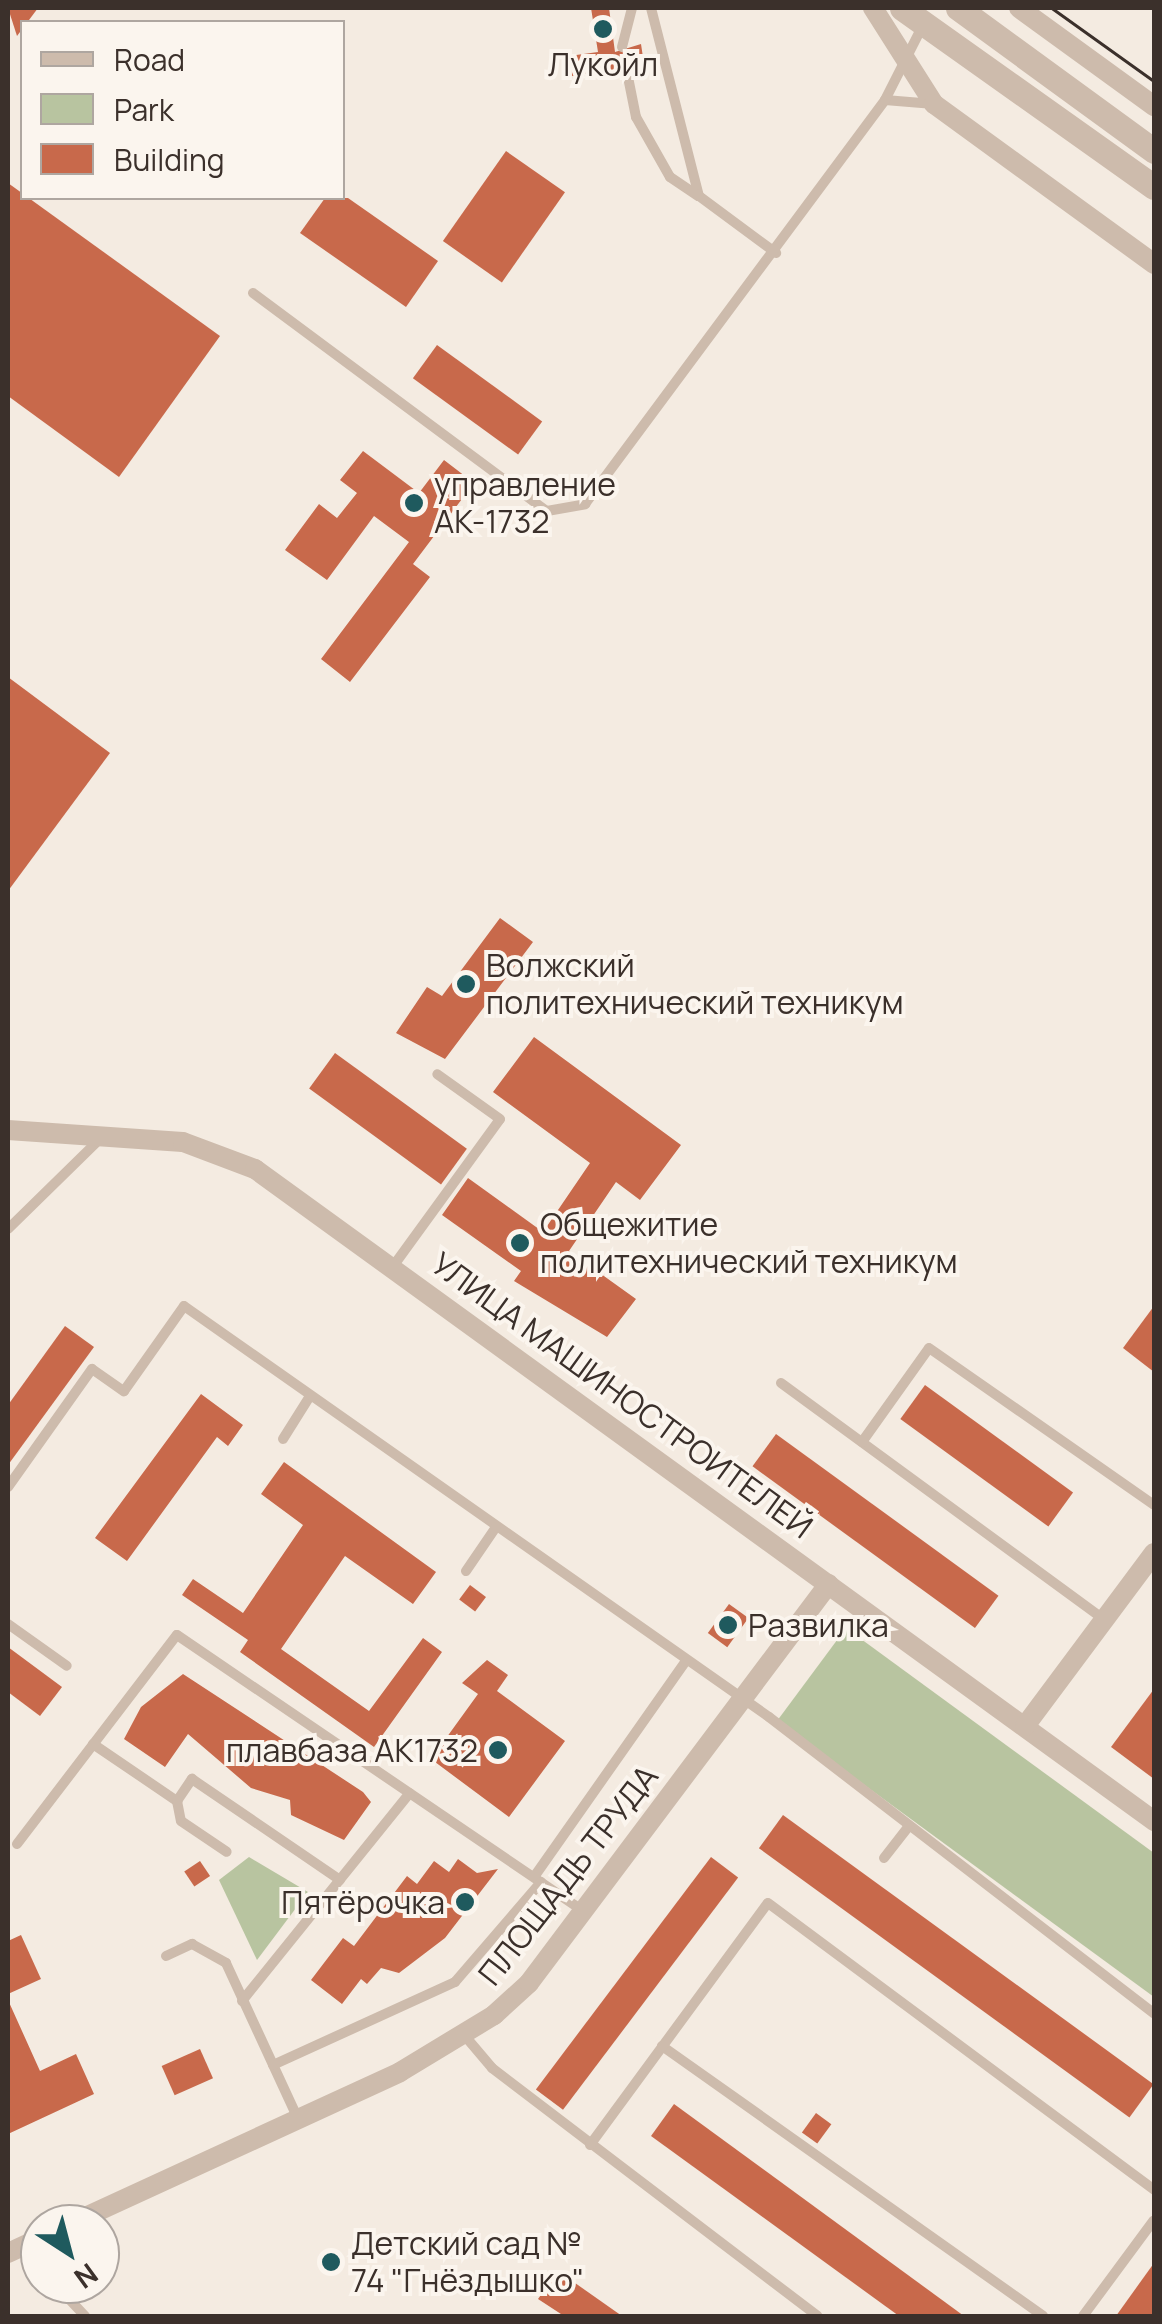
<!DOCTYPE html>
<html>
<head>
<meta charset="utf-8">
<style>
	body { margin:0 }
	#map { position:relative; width:1162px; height:2324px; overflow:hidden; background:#f4ebe1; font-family:Manrope,sans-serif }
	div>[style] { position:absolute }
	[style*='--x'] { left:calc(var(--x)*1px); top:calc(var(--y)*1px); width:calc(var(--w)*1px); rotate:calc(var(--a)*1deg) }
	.green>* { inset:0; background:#b8c4a0 }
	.building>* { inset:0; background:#c8694b; transform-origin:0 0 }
	.service>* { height:10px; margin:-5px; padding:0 5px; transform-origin:5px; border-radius:5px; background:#cdbbac }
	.minor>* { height:20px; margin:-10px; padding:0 10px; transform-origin:10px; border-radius:10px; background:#cdbbac }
	.tertiary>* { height:25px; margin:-12.5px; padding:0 12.5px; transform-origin:12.5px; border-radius:12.5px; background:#cdbbac }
	.tram>* { height:2.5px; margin:-1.25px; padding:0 1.25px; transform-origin:1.25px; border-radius:1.25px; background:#3b302b }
	.dots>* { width:28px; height:28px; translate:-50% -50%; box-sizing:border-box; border:5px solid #fbf5ee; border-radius:50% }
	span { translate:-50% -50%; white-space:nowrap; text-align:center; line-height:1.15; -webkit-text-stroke:8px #fbf5ee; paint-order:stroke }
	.poi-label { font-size:32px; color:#3b302b }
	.left { translate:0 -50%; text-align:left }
	.right { translate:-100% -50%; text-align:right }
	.street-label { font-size:32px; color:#3b302b }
	.frame { position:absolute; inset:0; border:10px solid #3b302b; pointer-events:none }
	.legend { position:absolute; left:20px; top:20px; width:325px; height:180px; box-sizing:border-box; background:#fbf5ee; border:2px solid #aea6a0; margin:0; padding:12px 18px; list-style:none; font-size:30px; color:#3b302b }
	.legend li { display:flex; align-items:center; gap:20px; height:50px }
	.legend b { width:50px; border:2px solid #aea6a0 }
	.north { position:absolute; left:20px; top:2204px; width:100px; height:100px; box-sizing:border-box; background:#fbf5ee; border:2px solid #aea6a0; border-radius:50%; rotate:144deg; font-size:28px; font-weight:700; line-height:40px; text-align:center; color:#3b302b }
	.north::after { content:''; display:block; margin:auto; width:35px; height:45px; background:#1f5a5e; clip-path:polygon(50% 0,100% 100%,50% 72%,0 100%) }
</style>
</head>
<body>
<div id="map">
	<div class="green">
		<i style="clip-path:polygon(846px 1628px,1154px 1853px,1154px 1997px,777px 1721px)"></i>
		<i style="clip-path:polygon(249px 1857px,308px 1892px,257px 1960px,219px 1880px)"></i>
	</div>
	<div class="building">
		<i style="clip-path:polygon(8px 8px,38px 8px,17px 36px)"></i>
		<i style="clip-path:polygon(591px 8px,609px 8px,615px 52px,641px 44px,644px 64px,625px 58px,617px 69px,572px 76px,569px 56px,598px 52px)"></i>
		<i style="left:506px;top:151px;width:72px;height:110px;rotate:35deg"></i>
		<i style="clip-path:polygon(8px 183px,220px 336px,119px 477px,8px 396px)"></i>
		<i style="clip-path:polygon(325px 198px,348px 198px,438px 261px,406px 307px,300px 233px)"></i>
		<i style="left:437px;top:345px;width:130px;height:41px;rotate:36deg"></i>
		<i style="clip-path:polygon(363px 451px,419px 493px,444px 460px,474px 483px,413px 564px,430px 577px,350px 682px,321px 659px,409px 542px,374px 516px,327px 580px,285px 550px,319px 504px,337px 518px,357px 493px,340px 480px)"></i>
		<i style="clip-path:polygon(8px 677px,110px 753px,8px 891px)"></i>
		<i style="clip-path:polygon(500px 918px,533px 942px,445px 1059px,396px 1033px,427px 987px,442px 996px)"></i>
		<i style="clip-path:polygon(534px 1037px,681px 1145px,640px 1200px,616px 1182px,569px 1251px,636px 1299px,607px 1337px,514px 1281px,521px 1271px,442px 1215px,468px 1178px,543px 1232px,590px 1163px,493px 1092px)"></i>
		<i style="left:335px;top:1053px;width:163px;height:44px;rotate:36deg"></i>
		<i style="clip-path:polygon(1154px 1306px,1154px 1372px,1123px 1348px)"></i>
		<i style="clip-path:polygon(65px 1326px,94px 1347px,8px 1465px,8px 1405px)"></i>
		<i style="left:925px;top:1385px;width:183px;height:42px;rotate:36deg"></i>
		<i style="clip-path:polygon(201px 1394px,243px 1425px,228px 1446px,217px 1437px,127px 1561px,95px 1538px)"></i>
		<i style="left:776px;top:1434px;width:275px;height:40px;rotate:36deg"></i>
		<i style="clip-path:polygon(284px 1462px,436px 1572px,413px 1604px,345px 1556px,281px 1649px,369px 1711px,423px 1638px,442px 1652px,374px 1747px,240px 1652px,248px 1640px,182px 1595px,193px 1579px,243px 1613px,303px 1525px,261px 1494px)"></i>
		<i style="left:470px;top:1585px;width:20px;height:18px;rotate:37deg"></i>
		<i style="left:729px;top:1604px;width:24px;height:36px;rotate:36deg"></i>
		<i style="clip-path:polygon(8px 1647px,62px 1687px,40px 1716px,8px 1692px)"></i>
		<i style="clip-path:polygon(487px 1660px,508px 1675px,497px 1691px,565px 1741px,509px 1817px,431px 1759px,478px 1694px,462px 1683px)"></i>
		<i style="clip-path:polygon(183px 1674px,363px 1792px,371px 1802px,344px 1840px,291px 1815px,290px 1800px,251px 1788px,188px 1734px,165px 1767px,124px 1739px,141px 1707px)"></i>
		<i style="clip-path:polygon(1154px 1689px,1154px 1779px,1111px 1747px)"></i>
		<i style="left:783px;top:1815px;width:458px;height:41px;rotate:36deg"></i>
		<i style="left:711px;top:1857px;width:34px;height:291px;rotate:37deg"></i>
		<i style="clip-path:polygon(458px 1859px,477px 1873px,498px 1869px,445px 1938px,399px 1973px,381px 1968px,367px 1984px,361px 1979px,342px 2004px,311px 1980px,343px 1938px,354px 1946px,407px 1876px,417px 1884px,434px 1861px,449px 1872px)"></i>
		<i style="left:200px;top:1861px;width:18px;height:19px;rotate:56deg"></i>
		<i style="clip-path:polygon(21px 1935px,41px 1979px,8px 1994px,8px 1941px)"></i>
		<i style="clip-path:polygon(8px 2000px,40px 2071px,76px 2054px,94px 2094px,8px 2134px)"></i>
		<i style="left:200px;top:2049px;width:32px;height:42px;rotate:66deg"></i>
		<i style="clip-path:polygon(674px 2104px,964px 2316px,899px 2316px,651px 2136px)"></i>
		<i style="left:816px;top:2113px;width:19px;height:24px;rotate:36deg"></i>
		<i style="clip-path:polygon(1154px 2263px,1154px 2316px,1116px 2316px)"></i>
		<i style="clip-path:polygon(558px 2271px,622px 2316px,564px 2316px,538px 2299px)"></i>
	</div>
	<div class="service">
		<i style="--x:651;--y:8;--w:194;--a:75.7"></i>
		<i style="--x:699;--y:196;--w:96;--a:36.5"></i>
		<i style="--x:622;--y:47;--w:40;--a:-75.6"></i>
		<i style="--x:626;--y:67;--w:51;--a:78.7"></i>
		<i style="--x:636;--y:117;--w:69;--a:60.5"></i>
		<i style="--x:670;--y:177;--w:34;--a:34"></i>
		<i style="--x:885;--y:100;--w:49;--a:4.7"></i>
		<i style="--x:253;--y:293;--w:366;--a:36.6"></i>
		<i style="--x:547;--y:511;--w:39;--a:-10"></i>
		<i style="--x:585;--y:504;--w:503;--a:-53.4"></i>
		<i style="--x:885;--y:100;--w:86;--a:-63.1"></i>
		<i style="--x:8;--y:1229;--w:129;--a:-44.4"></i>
		<i style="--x:394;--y:1265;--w:180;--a:-54"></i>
		<i style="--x:500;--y:1119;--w:77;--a:-144.5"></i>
		<i style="--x:781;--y:1383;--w:400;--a:36.2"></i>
		<i style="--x:283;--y:1439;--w:51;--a:-57.9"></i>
		<i style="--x:862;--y:1442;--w:115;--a:-54.5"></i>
		<i style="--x:929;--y:1348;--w:274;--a:34.9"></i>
		<i style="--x:8;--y:1487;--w:145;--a:-54.6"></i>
		<i style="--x:92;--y:1369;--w:39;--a:35"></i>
		<i style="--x:124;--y:1391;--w:104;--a:-54.8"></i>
		<i style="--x:184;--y:1306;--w:715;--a:35.09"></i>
		<i style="--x:769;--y:1717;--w:486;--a:37.6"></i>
		<i style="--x:466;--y:1571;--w:53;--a:-55.7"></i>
		<i style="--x:8;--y:1624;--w:72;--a:35.4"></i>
		<i style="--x:93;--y:1744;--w:102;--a:34.2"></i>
		<i style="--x:177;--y:1801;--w:27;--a:-56"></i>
		<i style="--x:192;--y:1779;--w:179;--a:34.3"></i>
		<i style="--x:177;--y:1801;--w:20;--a:79"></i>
		<i style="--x:181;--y:1821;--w:55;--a:34"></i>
		<i style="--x:17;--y:1844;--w:263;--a:-52.6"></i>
		<i style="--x:177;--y:1635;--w:491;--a:34.2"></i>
		<i style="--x:884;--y:1858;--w:41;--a:-52"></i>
		<i style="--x:534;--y:1877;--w:263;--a:-54.9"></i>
		<i style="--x:166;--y:1956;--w:29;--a:-25"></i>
		<i style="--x:192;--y:1944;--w:39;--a:29"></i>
		<i style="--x:226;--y:1963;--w:172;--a:65.2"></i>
		<i style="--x:242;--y:2001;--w:267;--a:-51.1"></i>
		<i style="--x:465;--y:2036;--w:42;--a:49.8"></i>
		<i style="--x:492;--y:2068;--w:409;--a:37.3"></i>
		<i style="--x:662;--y:2046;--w:467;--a:35.3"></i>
		<i style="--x:273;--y:2065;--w:200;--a:-24.5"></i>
		<i style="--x:455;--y:1982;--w:132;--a:-49.3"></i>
		<i style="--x:590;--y:2145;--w:300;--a:-53.7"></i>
		<i style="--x:768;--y:1903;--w:481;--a:36.6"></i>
		<i style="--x:55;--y:2284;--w:44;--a:46.8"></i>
		<i style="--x:1083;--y:2316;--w:119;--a:-53.5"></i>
	</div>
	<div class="minor">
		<i style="--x:873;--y:8;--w:114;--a:57.6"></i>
		<i style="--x:934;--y:104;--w:272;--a:36"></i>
		<i style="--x:1019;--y:8;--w:167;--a:36"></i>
		<i style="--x:8;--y:1130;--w:175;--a:3.9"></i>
		<i style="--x:183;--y:1142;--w:77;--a:20.6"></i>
		<i style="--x:255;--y:1169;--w:1111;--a:35.95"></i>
		<i style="--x:1025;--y:1726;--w:216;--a:-53.3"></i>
		<i style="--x:70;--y:2224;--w:363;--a:-24.7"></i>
		<i style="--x:400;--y:2072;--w:110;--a:-31.2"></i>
		<i style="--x:494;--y:2015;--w:47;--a:-42.4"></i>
		<i style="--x:529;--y:1983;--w:499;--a:-53.1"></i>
		<i style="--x:8;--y:2253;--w:35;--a:-25"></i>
	</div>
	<div class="tertiary">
		<i style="--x:902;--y:8;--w:309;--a:35.4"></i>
		<i style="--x:958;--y:8;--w:243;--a:36.1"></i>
	</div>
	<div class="tram">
		<i style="--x:1052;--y:8;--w:125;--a:35.6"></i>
	</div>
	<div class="dots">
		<i style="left:603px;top:29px;background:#1f5a5e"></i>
		<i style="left:414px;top:503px;background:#1f5a5e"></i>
		<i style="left:466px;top:984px;background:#1f5a5e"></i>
		<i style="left:520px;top:1243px;background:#1f5a5e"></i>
		<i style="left:728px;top:1625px;background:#1f5a5e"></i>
		<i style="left:498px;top:1750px;background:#1f5a5e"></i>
		<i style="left:465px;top:1902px;background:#1f5a5e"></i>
		<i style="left:331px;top:2262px;background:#1f5a5e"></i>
	</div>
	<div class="poi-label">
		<span style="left:603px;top:64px">Лукойл</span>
		<span class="left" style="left:434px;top:503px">управление<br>AK-1732</span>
		<span class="left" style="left:486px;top:984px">Волжский<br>политехнический техникум</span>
		<span class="left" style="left:540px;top:1243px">Общежитие<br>политехнический техникум</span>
		<span class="left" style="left:748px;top:1625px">Развилка</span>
		<span class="right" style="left:478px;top:1750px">плавбаза АК1732</span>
		<span class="right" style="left:445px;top:1902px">Пятёрочка</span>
		<span class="left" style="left:351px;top:2262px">Детский сад №<br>74 "Гнёздышко"</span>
	</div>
	<div class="street-label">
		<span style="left:622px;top:1395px;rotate:36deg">УЛИЦА МАШИНОСТРОИТЕЛЕЙ</span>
		<span style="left:568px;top:1875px;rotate:-52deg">ПЛОЩАДЬ ТРУДА</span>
	</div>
	<div class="frame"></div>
	<ul class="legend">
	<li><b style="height:12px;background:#cdbbac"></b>Road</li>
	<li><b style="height:28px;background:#b8c4a0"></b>Park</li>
	<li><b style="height:28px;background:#c8694b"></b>Building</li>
	</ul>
	<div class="north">N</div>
</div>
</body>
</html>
